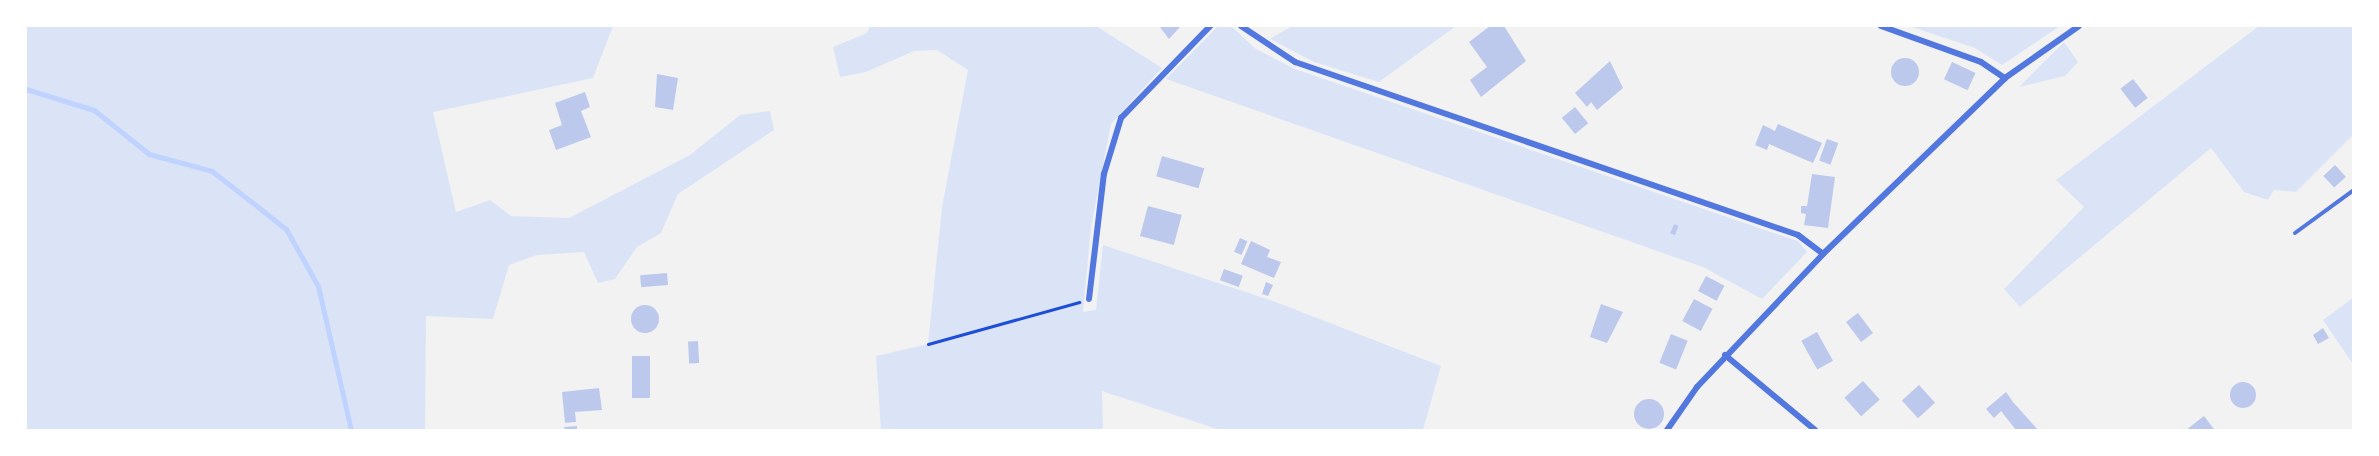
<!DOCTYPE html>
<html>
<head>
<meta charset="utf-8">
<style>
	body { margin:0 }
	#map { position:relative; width:2379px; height:456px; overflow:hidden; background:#f2f2f2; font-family:"PT Sans Narrow",sans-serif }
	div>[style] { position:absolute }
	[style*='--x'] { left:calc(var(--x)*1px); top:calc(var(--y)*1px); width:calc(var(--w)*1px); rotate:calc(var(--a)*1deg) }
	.green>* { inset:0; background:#dbe4f7 }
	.stream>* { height:5px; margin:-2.5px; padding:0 2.5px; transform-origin:2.5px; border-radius:2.5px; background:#bfd3fe }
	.building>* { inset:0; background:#bdc9ec; transform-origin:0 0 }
	.round { border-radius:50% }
	.path>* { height:3px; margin:-1.5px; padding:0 1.5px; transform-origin:1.5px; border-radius:1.5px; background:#1d4ed8 }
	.service>* { height:4px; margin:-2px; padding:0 2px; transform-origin:2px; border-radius:2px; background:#5277de }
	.minor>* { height:6px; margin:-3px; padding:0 3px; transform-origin:3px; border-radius:3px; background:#5277de }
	span { translate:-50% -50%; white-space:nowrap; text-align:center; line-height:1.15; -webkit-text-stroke:4.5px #fff; paint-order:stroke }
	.frame { position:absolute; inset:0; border:27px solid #fff; pointer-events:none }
</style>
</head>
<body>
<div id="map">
	<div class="green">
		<i style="clip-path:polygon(26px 26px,613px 26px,593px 78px,433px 112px,456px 212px,490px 200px,511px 216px,569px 218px,690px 155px,740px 115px,770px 111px,774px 130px,678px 194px,661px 233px,637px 247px,615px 279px,598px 283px,584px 252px,537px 255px,509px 265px,493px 319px,426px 316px,425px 430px,26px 430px)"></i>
		<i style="clip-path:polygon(870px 26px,1096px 26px,1162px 68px,1111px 124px,1091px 227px,1083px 312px,1096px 310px,1103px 245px,1273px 301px,1441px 366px,1423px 430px,1220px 430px,1102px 391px,1103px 430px,881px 430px,876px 356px,928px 344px,942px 207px,968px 70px,937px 50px,914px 51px,866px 72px,840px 77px,833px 47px,867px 33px)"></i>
		<i style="clip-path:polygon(1231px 26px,1256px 49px,1295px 69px,1771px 232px,1798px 241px,1807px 252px,1762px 299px,1703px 267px,1166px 79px,1217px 27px)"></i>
		<i style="clip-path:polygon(1292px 26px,1456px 26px,1379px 82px,1314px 62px,1270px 39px)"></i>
		<i style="clip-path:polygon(1909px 26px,2060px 26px,2002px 65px,1975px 48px)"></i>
		<i style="clip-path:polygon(2259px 26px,2353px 26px,2353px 135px,2296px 192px,2274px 190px,2268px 200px,2244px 192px,2211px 148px,2020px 307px,2004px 289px,2084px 207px,2056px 180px)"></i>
		<i style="clip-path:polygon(2064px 42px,2078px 62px,2065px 76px,2019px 87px)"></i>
		<i style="clip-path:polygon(2353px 298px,2353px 364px,2323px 320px)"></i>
	</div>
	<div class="stream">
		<i style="--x:26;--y:89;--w:71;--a:17.2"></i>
		<i style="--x:94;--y:110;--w:70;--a:38.7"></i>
		<i style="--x:149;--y:154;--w:65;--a:15.1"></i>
		<i style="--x:212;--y:171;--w:94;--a:38.1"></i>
		<i style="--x:286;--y:229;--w:65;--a:60.7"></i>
		<i style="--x:318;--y:286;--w:148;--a:77.1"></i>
	</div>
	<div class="building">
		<i style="clip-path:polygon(1159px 26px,1181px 26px,1169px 39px)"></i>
		<i style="clip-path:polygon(1490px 26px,1504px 26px,1526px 61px,1481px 97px,1470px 80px,1487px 67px,1469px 42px)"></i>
		<i class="round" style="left:1891px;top:58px;width:28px;height:28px"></i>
		<i style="clip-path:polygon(1610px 61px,1623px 88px,1597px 110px,1591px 102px,1587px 107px,1575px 93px)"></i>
		<i style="left:1952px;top:62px;width:26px;height:19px;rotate:25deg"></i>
		<i style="clip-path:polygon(657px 74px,678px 78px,673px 110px,655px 107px)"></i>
		<i style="left:2133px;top:79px;width:24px;height:16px;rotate:52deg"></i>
		<i style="clip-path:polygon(585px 92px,590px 107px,581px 111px,591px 137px,556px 150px,549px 130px,562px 125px,555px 103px)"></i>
		<i style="left:1575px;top:107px;width:21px;height:17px;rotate:51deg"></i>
		<i style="clip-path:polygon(1778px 124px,1822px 143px,1813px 163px,1769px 144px,1767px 150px,1755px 145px,1763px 125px,1775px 131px)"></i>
		<i style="left:1827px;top:139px;width:12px;height:23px;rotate:20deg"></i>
		<i style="left:1162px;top:156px;width:44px;height:21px;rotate:16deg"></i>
		<i style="left:2335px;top:165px;width:16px;height:16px;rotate:47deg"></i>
		<i style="clip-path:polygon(1812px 174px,1835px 177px,1828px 228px,1804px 225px,1806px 214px,1801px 213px,1801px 206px,1807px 206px)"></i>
		<i style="left:1148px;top:206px;width:35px;height:31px;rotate:15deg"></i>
		<i style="left:1674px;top:224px;width:5px;height:10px;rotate:22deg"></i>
		<i style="left:1240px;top:238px;width:8px;height:15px;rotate:23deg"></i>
		<i style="clip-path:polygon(1251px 241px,1270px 250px,1267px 257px,1281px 262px,1274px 278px,1241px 264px)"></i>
		<i style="left:1224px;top:269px;width:20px;height:12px;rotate:20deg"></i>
		<i style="left:667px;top:273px;width:12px;height:27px;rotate:85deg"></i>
		<i style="left:1706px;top:276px;width:21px;height:17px;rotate:28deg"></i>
		<i style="clip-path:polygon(1266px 282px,1273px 285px,1268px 296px,1262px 294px)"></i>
		<i style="left:1694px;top:299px;width:21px;height:25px;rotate:28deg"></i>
		<i style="clip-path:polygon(1601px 304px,1623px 312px,1607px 343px,1590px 337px)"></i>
		<i class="round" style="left:631px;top:305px;width:28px;height:28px"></i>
		<i style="left:1858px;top:313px;width:25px;height:15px;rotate:53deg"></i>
		<i style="clip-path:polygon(2323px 328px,2329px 338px,2318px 344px,2313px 335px)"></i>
		<i style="left:1817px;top:332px;width:33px;height:18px;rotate:61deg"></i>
		<i style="left:1671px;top:334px;width:18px;height:31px;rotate:22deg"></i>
		<i style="left:698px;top:341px;width:22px;height:10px;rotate:87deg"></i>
		<i style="left:632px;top:356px;width:18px;height:42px"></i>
		<i style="left:1863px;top:381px;width:25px;height:25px;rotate:48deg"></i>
		<i class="round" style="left:2230px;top:382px;width:26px;height:26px"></i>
		<i style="left:1919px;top:385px;width:24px;height:23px;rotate:48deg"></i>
		<i style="clip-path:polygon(599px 388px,602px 410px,575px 412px,576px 422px,565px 423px,562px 392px)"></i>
		<i style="clip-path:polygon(2006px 392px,2013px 402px,2038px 430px,2016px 430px,2001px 411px,1994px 418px,1986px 409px)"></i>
		<i class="round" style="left:1634px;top:399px;width:30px;height:30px"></i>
		<i style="clip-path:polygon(2204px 416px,2214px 429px,2186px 430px)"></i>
		<i style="clip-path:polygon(577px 426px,577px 430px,565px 430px,564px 427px)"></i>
	</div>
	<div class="path">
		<i style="--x:928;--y:344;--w:157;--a:-15.5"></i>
	</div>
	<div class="service">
		<i style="--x:2295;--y:233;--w:73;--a:-36.1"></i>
	</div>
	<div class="minor">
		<i style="--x:1241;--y:26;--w:65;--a:33.7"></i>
		<i style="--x:1295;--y:62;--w:532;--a:18.98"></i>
		<i style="--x:1798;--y:235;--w:31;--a:37"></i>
		<i style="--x:1881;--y:26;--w:106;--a:19.8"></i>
		<i style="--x:1981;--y:62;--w:29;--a:34"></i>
		<i style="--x:1089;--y:299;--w:126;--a:-83.2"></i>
		<i style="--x:1104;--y:174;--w:59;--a:-73.1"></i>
		<i style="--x:1121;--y:118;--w:128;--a:-45.9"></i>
		<i style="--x:1725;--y:355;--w:117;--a:39.8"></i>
		<i style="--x:1667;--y:430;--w:52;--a:-55.1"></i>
		<i style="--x:1697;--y:387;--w:183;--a:-46.5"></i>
		<i style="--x:1823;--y:254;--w:253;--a:-44"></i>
		<i style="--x:2005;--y:78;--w:90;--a:-35.1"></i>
	</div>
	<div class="frame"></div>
</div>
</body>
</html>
